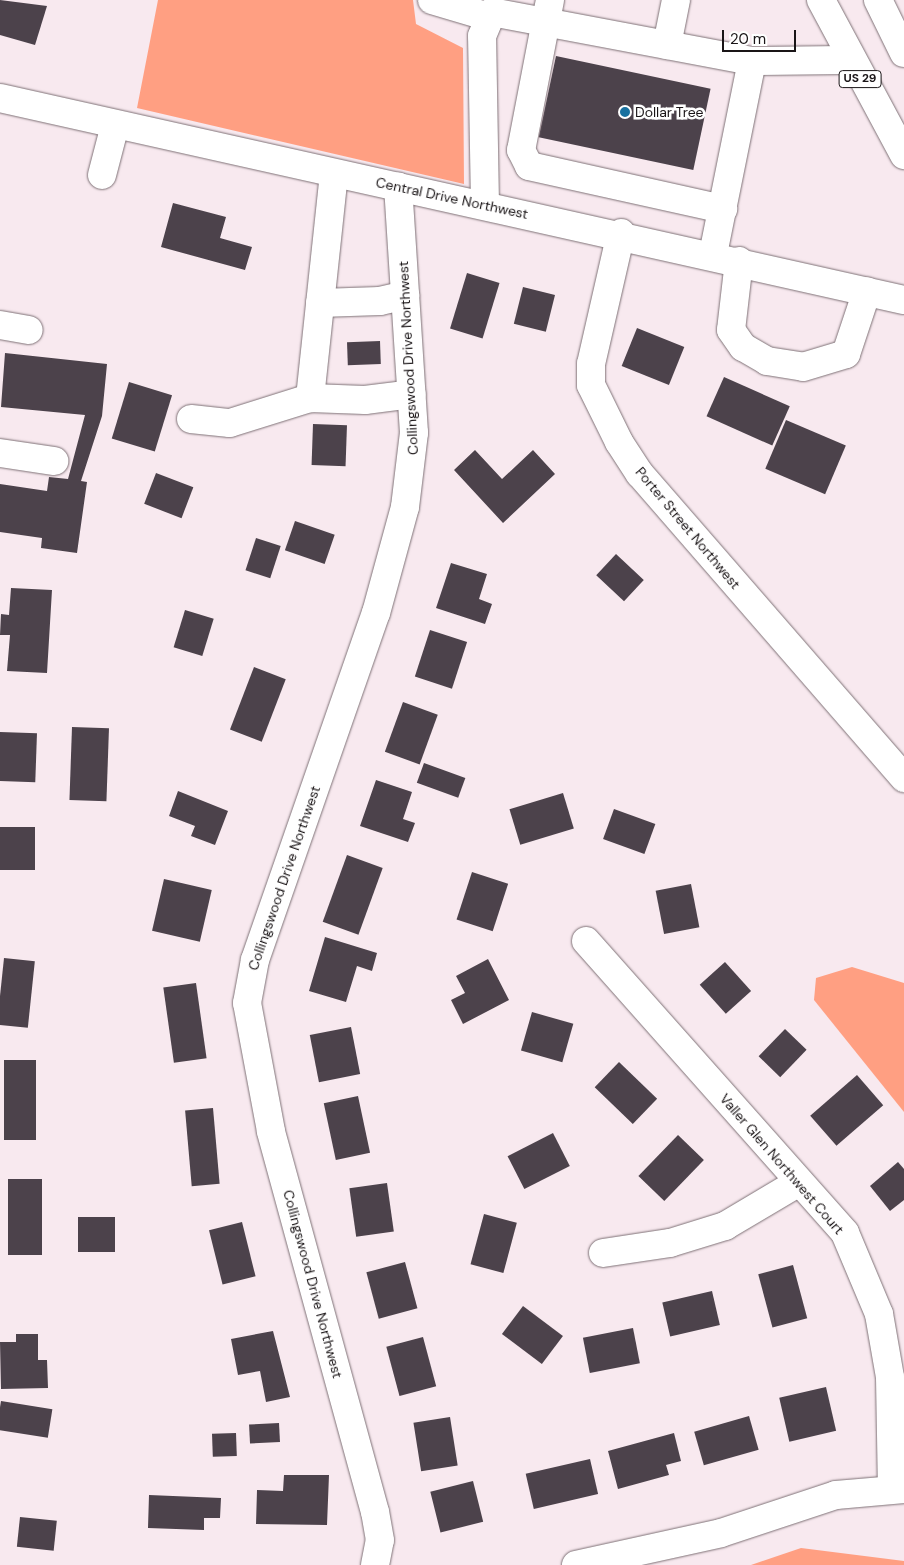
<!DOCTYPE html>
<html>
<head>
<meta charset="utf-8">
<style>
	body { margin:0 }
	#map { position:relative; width:904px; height:1565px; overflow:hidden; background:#f8e9ef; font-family:"DM Sans",sans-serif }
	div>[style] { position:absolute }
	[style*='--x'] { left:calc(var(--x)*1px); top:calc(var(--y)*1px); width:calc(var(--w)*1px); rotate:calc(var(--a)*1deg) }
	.green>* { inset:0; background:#ff9f82 }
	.building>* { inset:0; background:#4c424b; transform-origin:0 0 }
	.roads { filter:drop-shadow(0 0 1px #7e7176) drop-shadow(0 0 1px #7e7176) }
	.minor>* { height:28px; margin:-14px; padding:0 14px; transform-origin:14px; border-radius:14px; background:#fff }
	.highway>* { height:28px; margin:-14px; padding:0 14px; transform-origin:14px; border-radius:14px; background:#fff }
	.dots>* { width:14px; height:14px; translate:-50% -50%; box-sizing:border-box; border:2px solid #fff; border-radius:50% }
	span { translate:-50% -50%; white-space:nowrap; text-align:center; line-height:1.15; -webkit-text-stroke:5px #fff; paint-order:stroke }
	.shield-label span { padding:1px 4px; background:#fff; border:1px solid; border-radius:4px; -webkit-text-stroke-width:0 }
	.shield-label { font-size:12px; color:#1a1517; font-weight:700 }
	.poi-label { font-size:14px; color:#1a1517 }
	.left { translate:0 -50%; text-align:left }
	.street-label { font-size:14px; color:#1a1517 }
	.scale { position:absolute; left:722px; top:30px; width:74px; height:22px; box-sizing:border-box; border:2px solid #1a1517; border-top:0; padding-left:6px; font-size:15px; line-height:18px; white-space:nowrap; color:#1a1517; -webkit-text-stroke:4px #fff; paint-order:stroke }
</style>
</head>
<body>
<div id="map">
	<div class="green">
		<i style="clip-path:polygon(158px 0,413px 0,416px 24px,463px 48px,464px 184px,137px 108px)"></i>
		<i style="clip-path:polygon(852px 967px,904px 983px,904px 1112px,814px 1000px,816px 978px)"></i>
		<i style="clip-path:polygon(801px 1548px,904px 1561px,904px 1565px,751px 1565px)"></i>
	</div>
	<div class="building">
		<i style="clip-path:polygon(0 0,47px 6px,35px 45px,0 35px)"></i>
		<i style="left:556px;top:56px;width:158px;height:83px;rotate:12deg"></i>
		<i style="clip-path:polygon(173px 203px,226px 217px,220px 238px,252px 247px,245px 270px,161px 247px)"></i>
		<i style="left:467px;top:273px;width:34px;height:58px;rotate:17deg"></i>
		<i style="left:523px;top:287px;width:33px;height:38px;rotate:14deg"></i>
		<i style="left:637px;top:328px;width:51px;height:41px;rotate:22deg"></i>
		<i style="left:380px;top:341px;width:23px;height:33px;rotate:88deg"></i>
		<i style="clip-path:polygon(5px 353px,107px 364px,102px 416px,81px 481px,87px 482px,77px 553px,41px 548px,42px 538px,0 532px,0 484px,47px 491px,49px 477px,68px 479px,85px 415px,1px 407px)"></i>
		<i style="left:724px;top:377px;width:72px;height:43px;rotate:24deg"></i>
		<i style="left:129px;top:382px;width:45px;height:59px;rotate:17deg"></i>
		<i style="left:786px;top:420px;width:65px;height:53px;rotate:23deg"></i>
		<i style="left:313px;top:424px;width:34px;height:41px;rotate:2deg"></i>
		<i style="clip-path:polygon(475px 450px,502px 479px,533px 450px,555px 474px,503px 523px,454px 470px)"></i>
		<i style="left:156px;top:473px;width:40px;height:33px;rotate:21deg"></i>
		<i style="left:295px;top:521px;width:42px;height:31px;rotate:19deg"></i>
		<i style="left:256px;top:538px;width:26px;height:34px;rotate:18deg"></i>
		<i style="left:616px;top:554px;width:38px;height:29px;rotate:43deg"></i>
		<i style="clip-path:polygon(451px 563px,487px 574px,479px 599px,492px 604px,485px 624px,436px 608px)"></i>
		<i style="clip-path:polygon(11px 588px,52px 590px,47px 673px,7px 671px,10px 635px,0 635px,1px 614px,9px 615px)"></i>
		<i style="left:185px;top:610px;width:30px;height:39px;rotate:17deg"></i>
		<i style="left:430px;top:630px;width:39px;height:49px;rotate:18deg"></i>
		<i style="left:254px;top:667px;width:34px;height:67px;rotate:21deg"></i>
		<i style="left:403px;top:702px;width:37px;height:53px;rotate:20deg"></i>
		<i style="left:72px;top:727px;width:37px;height:73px;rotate:2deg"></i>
		<i style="left:0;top:732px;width:37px;height:49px;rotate:2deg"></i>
		<i style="left:424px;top:763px;width:44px;height:21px;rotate:20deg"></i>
		<i style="clip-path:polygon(376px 780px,412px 792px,403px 819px,415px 823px,408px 842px,360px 826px)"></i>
		<i style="clip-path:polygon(178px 791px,228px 811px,215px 845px,191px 836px,195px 826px,169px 816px)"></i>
		<i style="left:563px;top:793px;width:37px;height:56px;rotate:73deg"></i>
		<i style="left:614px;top:809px;width:44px;height:32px;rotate:20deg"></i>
		<i style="left:0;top:827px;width:35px;height:43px"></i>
		<i style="left:347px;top:855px;width:38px;height:71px;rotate:20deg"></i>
		<i style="left:472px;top:872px;width:38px;height:50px;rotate:18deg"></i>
		<i style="left:164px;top:879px;width:49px;height:53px;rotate:13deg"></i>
		<i style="left:691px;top:884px;width:44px;height:36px;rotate:79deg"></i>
		<i style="clip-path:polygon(325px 937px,377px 953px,372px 971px,357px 966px,346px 1002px,309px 991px)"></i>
		<i style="left:4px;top:958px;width:31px;height:67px;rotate:6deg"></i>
		<i style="clip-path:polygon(488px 959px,509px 1000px,463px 1024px,451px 1000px,465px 993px,456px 976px)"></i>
		<i style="left:725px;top:962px;width:39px;height:34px;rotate:48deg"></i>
		<i style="left:196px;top:983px;width:76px;height:33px;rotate:82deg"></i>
		<i style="left:532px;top:1012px;width:43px;height:40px;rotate:16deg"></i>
		<i style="left:351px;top:1027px;width:48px;height:42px;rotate:79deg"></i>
		<i style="left:785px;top:1029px;width:30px;height:38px;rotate:44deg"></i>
		<i style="left:4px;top:1060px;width:32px;height:80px"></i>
		<i style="left:619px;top:1062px;width:53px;height:35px;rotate:44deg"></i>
		<i style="left:857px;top:1075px;width:40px;height:62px;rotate:49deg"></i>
		<i style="left:358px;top:1096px;width:58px;height:35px;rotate:78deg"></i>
		<i style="left:213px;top:1108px;width:76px;height:28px;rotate:85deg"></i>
		<i style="left:553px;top:1133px;width:37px;height:51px;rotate:63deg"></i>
		<i style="left:678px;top:1135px;width:36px;height:57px;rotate:44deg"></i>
		<i style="clip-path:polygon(898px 1162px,904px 1169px,904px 1200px,890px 1211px,870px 1186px)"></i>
		<i style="left:8px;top:1179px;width:34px;height:76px"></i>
		<i style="left:387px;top:1183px;width:49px;height:38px;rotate:82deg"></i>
		<i style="left:484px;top:1214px;width:34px;height:52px;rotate:15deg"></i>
		<i style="left:115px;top:1217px;width:35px;height:37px;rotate:90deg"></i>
		<i style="left:242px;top:1222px;width:56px;height:34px;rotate:76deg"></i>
		<i style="left:405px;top:1262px;width:48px;height:40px;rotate:75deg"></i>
		<i style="left:793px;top:1265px;width:55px;height:36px;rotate:75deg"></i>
		<i style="left:712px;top:1291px;width:35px;height:51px;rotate:77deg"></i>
		<i style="left:523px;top:1306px;width:50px;height:35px;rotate:37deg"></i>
		<i style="left:633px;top:1328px;width:36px;height:51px;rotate:79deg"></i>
		<i style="clip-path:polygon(273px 1331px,290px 1397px,266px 1402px,260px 1371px,238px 1375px,231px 1339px)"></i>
		<i style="clip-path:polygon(16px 1334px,38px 1334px,38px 1360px,47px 1360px,48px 1388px,1px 1389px,0 1342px,16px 1342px)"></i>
		<i style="left:423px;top:1337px;width:51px;height:38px;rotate:75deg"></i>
		<i style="left:826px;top:1387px;width:45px;height:48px;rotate:77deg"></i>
		<i style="left:1px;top:1401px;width:52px;height:29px;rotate:9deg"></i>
		<i style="left:749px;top:1416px;width:35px;height:57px;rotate:74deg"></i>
		<i style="left:450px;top:1417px;width:49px;height:37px;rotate:81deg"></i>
		<i style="left:279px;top:1423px;width:19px;height:30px;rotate:87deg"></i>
		<i style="left:236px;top:1433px;width:23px;height:24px;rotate:88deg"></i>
		<i style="clip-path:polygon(674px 1433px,681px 1461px,666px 1465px,669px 1475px,618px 1489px,608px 1451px)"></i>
		<i style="left:590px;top:1459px;width:36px;height:66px;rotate:77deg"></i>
		<i style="clip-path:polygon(284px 1475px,329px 1475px,327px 1525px,256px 1524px,257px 1490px,283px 1491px)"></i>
		<i style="left:473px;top:1481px;width:42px;height:44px;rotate:76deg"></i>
		<i style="clip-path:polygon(149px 1495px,221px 1498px,220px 1518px,204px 1518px,204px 1530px,148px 1528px)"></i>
		<i style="left:20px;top:1517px;width:37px;height:30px;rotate:6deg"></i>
	</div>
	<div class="roads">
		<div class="minor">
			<i style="--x:432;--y:0;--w:59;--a:16.6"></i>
			<i style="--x:550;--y:0;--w:153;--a:100.9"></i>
			<i style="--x:521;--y:150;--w:18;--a:63"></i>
			<i style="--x:529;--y:166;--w:199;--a:12.5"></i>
			<i style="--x:667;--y:45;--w:46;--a:-78.7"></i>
			<i style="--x:752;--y:61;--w:99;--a:-0.6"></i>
			<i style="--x:0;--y:98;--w:926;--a:12.6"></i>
			<i style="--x:102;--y:175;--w:52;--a:-75.4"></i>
			<i style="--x:485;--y:205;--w:169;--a:-91"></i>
			<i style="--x:482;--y:36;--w:26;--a:-67"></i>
			<i style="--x:492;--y:12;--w:265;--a:10.7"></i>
			<i style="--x:752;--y:61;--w:198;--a:101.4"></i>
			<i style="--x:621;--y:233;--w:134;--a:102.9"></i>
			<i style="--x:591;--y:364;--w:21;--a:90"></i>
			<i style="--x:591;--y:385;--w:64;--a:63.8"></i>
			<i style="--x:619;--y:442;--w:38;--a:57"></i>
			<i style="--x:640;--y:474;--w:403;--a:49"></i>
			<i style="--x:739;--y:261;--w:69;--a:96.6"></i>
			<i style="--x:731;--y:330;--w:21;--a:55"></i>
			<i style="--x:743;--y:347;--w:28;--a:30"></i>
			<i style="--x:767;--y:361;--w:36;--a:9"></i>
			<i style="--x:803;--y:367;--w:45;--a:-16.8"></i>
			<i style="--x:846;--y:354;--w:66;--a:-71.6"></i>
			<i style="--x:320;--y:303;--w:60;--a:-1.9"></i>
			<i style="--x:380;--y:301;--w:26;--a:-13"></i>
			<i style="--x:0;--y:325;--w:29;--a:10"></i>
			<i style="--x:310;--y:398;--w:55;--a:2.1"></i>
			<i style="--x:365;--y:400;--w:47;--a:-7.3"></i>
			<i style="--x:191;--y:419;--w:39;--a:6"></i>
			<i style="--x:230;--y:423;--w:84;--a:-17.4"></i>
			<i style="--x:310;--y:398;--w:225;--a:-83.9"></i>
			<i style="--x:0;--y:453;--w:55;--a:8.4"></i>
			<i style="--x:586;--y:941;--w:390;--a:48.4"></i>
			<i style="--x:845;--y:1233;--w:88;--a:67.2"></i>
			<i style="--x:879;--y:1314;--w:64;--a:80.1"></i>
			<i style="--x:890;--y:1377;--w:112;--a:89"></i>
			<i style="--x:603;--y:1253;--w:68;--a:-8.5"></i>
			<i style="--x:670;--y:1243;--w:58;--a:-17.2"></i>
			<i style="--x:725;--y:1226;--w:86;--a:-30.7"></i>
			<i style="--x:375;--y:1565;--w:25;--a:-79"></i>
			<i style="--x:380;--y:1540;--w:28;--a:-100"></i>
			<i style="--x:375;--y:1512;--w:395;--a:-105.3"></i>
			<i style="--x:271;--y:1131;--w:130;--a:-100.6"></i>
			<i style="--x:247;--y:1003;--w:44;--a:-79.5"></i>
			<i style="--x:255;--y:960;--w:367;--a:-70.8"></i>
			<i style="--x:376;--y:613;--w:110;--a:-74.7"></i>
			<i style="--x:405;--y:507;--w:75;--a:-83.1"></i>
			<i style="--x:414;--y:433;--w:247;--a:-93.7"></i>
			<i style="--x:576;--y:1565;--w:148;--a:-12.4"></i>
			<i style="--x:721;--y:1533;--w:121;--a:-18.3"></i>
			<i style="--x:836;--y:1495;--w:68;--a:-5"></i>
		</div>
		<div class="highway">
			<i style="--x:821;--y:0;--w:176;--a:61.8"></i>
			<i style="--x:878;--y:0;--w:59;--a:63.9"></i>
		</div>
	</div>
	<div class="dots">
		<i style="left:625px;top:112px;background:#1971a0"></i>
	</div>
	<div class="shield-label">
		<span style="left:860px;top:79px">US 29</span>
	</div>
	<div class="poi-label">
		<span class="left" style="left:635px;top:112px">Dollar Tree</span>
	</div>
	<div class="street-label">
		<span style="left:452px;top:198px;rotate:12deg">Central Drive Northwest</span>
		<span style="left:408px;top:358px;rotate:-93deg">Collingswood Drive Northwest</span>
		<span style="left:688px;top:528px;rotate:50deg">Porter Street Northwest</span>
		<span style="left:284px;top:878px;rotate:-71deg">Collingswood Drive Northwest</span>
		<span style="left:782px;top:1164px;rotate:49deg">Valler Glen Northwest Court</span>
		<span style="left:313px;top:1284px;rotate:75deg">Collingswood Drive Northwest</span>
	</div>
	<div class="scale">20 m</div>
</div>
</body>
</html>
